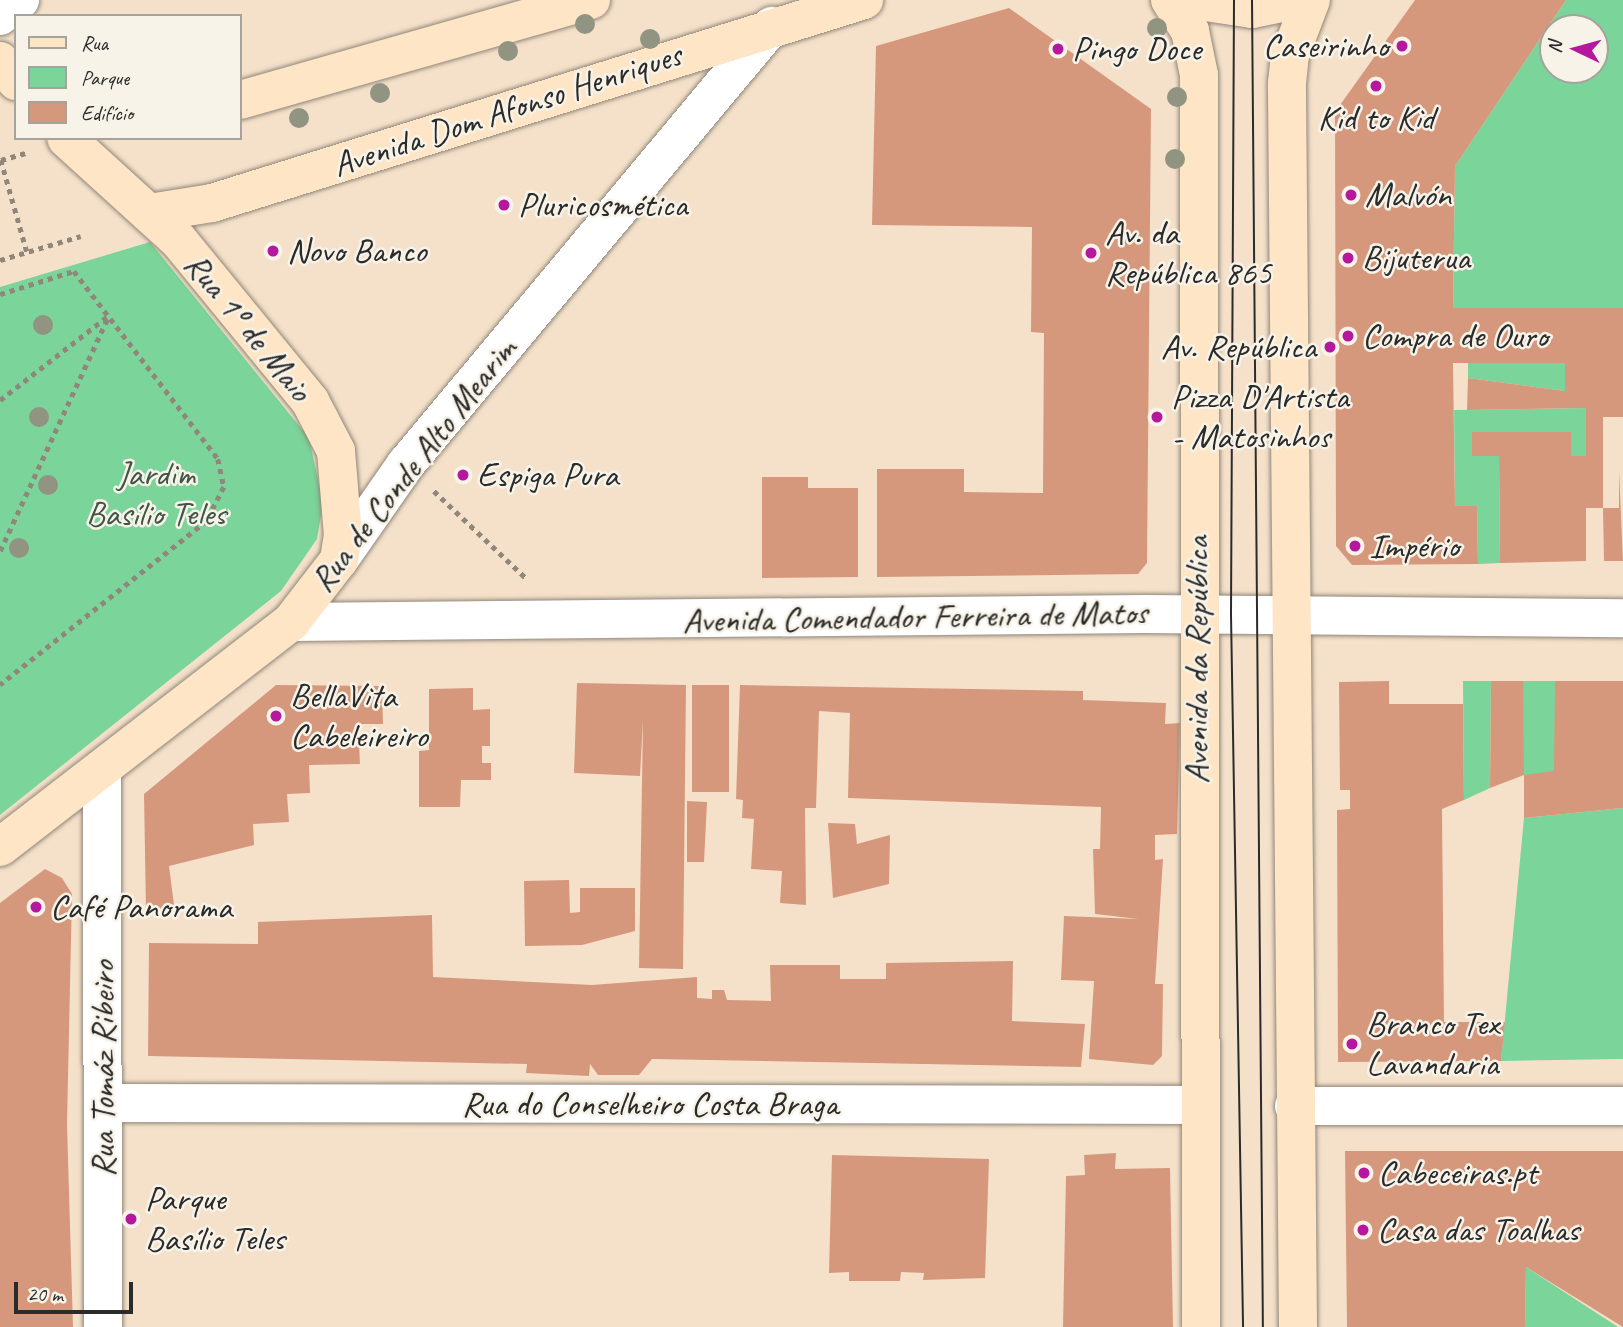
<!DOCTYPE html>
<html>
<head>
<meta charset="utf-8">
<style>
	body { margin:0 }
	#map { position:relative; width:1623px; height:1327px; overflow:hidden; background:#f5e1ca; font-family:Caveat,sans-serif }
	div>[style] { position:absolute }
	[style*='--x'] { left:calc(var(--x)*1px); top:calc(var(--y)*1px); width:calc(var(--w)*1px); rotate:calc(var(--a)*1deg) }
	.green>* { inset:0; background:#7bd499; transform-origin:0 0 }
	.building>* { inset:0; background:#d6987c; transform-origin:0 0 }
	.path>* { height:4.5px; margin-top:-2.25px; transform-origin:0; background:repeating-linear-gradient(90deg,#90867a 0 5px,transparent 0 10px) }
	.roads { filter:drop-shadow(0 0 2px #90867a) drop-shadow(0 0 2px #90867a) }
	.minor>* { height:38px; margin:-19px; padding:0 19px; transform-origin:19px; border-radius:19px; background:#fff }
	.tertiary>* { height:38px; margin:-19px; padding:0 19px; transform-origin:19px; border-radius:19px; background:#fff }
	.secondary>* { height:38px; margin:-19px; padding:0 19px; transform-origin:19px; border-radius:19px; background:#fde5c5 }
	.tram>* { height:2px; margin:-1px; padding:0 1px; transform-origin:1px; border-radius:1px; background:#2b2b2b }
	.trees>* { width:20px; height:20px; margin:-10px; border-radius:50%; background:#919481 }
	.dots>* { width:19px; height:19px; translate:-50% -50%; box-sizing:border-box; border:4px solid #f7f3e8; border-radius:50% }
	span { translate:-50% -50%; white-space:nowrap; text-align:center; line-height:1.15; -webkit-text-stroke:5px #f7f3e8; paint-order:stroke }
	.poi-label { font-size:35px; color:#2b2b2b }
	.right { translate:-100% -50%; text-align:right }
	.left { translate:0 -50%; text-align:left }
	.street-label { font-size:35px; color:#2b2b2b }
	.park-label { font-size:35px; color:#3f5546 }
	.legend { position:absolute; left:14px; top:14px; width:228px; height:126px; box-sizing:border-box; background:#f7f3e8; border:2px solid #a5a39c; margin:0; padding:9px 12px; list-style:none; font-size:21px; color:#2b2b2b }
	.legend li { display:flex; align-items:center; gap:14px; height:35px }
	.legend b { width:35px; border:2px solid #a5a39c }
	.north { position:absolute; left:1539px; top:14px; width:70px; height:70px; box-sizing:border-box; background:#f7f3e8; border:2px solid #a5a39c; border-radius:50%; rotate:275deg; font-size:19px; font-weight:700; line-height:28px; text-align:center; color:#2b2b2b }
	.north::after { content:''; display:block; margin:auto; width:24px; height:32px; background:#b5179e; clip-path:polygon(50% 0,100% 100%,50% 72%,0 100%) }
	.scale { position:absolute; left:14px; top:1282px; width:119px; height:32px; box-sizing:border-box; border:4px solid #2b2b2b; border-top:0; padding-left:9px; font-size:21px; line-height:24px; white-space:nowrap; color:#2b2b2b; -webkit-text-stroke:5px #f7f3e8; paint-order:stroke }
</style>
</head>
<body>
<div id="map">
	<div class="green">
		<i style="clip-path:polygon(evenodd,1566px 0,1623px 0,1623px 308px,1453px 308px,1455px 166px,1566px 0,1553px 28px,1595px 28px,1595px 70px,1553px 70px,1553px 28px)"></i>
		<i style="clip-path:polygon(150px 242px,309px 438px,323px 503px,317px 539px,281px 591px,0 815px,0 287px)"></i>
		<i style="clip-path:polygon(1468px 363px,1565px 363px,1565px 391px,1468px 378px)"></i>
		<i style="clip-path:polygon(1586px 408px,1586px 456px,1571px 456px,1571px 432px,1472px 432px,1472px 456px,1499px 456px,1500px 563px,1478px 564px,1477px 507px,1455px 506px,1454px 410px)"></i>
		<i style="clip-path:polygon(1463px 681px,1491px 681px,1490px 788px,1464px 800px)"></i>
		<i style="left:1523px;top:681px;width:32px;height:94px"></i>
		<i style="clip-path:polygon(1623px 808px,1623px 1059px,1501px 1061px,1524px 818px)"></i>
		<i style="clip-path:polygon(1526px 1267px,1618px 1327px,1525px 1327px)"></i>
	</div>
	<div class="building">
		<i style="clip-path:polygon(1415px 0,1566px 0,1455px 166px,1453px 308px,1623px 308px,1623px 417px,1603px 417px,1603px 508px,1586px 508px,1586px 561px,1500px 563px,1499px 456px,1472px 456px,1472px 432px,1571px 432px,1571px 456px,1586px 456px,1586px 408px,1467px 410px,1468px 378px,1565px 391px,1565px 363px,1453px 363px,1455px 506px,1477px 506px,1478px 564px,1352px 565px,1336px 546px,1335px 112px)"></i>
		<i style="clip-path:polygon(1009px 8px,1151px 109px,1147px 563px,1138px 574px,877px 577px,877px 469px,964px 469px,964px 492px,1043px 493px,1044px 333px,1031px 332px,1032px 227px,872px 225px,876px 46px)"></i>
		<i style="clip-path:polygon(1619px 470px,1623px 561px,1604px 561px,1603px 508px,1619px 508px)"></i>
		<i style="clip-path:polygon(762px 477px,808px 477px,808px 488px,858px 488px,858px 577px,762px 578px)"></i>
		<i style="clip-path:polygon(1389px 681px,1389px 704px,1463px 704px,1464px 800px,1442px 809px,1444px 1022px,1505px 1022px,1501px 1061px,1338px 1062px,1337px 810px,1350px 809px,1350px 790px,1340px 790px,1339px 682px)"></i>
		<i style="clip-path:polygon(1491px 681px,1523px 681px,1524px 775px,1490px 788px)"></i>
		<i style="clip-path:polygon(1555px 681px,1623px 681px,1623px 808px,1524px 818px,1524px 775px,1554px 771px)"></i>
		<i style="clip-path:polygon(577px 683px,686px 685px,683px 969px,639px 968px,643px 720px,640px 776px,574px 773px)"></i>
		<i style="clip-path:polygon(276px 685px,382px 686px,383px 724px,358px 724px,360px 764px,309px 765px,310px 793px,287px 794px,289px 822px,253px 824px,254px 845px,169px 866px,174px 905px,146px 912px,144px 794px)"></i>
		<i style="left:692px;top:685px;width:37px;height:107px"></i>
		<i style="clip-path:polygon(740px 685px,1083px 691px,1083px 700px,1166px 703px,1165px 724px,1180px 723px,1177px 834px,1155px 835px,1155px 860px,1163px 859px,1155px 984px,1163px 984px,1162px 1056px,1153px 1065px,1089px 1059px,1094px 981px,1061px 980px,1064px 916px,1139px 919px,1095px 914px,1093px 849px,1100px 849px,1101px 807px,848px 798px,850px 713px,819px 711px,816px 808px,805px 808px,806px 905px,780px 903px,782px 871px,751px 869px,754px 819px,742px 818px,743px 800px,736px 799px)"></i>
		<i style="clip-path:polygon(473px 688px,473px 710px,490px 709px,490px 746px,482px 746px,482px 763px,491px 763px,491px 780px,461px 780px,460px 807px,419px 807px,419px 751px,429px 750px,429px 689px)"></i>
		<i style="clip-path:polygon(687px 801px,707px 802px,704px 862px,687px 862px)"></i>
		<i style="clip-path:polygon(828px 823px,855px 824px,857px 844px,890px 835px,889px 884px,833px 898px)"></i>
		<i style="clip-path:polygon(45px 869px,62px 878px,72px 894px,67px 1124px,73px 1327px,0 1327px,0 903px)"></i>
		<i style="clip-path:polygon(569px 880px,570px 913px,580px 912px,580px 888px,635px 888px,635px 931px,582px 945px,525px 946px,524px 881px)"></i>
		<i style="clip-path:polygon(432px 915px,433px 977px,592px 985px,697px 977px,697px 998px,712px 999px,712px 990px,724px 990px,727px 1000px,771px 1001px,770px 965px,840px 965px,840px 979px,886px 979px,886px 963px,1013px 961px,1012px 1021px,1085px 1024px,1081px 1067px,652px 1059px,639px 1075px,598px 1075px,590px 1064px,589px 1076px,526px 1073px,527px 1064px,148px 1056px,149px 943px,258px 944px,258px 922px)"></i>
		<i style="clip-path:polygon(1345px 1151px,1623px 1151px,1623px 1327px,1526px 1267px,1525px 1327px,1347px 1327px)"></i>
		<i style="clip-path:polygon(1116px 1153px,1115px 1169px,1170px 1168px,1173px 1327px,1063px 1327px,1066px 1176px,1085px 1175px,1084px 1155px)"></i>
		<i style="clip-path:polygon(832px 1155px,989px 1159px,985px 1278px,923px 1280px,924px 1273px,901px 1272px,900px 1281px,849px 1281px,849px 1272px,829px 1273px)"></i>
	</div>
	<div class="path">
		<i style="--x:1;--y:160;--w:96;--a:74.2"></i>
		<i style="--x:1;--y:160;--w:29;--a:-16"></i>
		<i style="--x:0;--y:260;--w:84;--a:-16.5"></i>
		<i style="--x:0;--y:294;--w:77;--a:-17.3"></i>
		<i style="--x:74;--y:271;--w:237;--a:52.5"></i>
		<i style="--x:218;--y:459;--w:29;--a:78"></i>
		<i style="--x:224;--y:487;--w:38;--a:117"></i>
		<i style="--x:207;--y:521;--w:264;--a:141.6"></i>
		<i style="--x:0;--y:400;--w:137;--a:-37.9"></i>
		<i style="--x:434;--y:491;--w:128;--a:43.4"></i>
		<i style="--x:0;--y:551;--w:260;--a:-65.2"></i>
	</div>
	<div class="roads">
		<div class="minor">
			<i style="--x:0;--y:16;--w:26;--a:-39"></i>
			<i style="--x:291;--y:622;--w:854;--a:-0.54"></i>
			<i style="--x:1145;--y:614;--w:478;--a:0.5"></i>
			<i style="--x:103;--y:1103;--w:1094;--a:0.1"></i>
			<i style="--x:1294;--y:1106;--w:329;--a:0"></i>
		</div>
		<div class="tertiary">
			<i style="--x:339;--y:560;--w:117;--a:-55.1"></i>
			<i style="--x:406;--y:464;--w:571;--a:-50.12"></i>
			<i style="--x:102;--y:769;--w:558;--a:89.9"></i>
		</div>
		<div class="secondary">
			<i style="--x:1170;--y:0;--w:37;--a:57"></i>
			<i style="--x:1190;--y:31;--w:45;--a:78.4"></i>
			<i style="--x:1199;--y:75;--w:1252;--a:89.91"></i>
			<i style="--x:1192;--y:0;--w:61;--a:8.5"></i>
			<i style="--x:1252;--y:9;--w:46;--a:-11.3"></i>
			<i style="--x:0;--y:61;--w:26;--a:51"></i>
			<i style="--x:240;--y:100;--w:365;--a:-15.9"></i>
			<i style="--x:149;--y:213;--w:64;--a:-9"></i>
			<i style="--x:212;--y:203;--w:683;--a:-17.29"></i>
			<i style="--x:0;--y:847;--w:368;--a:-37.7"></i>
			<i style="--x:291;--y:622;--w:78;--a:-52.3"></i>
			<i style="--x:339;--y:560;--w:24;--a:-81"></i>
			<i style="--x:343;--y:536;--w:85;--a:-94.7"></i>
			<i style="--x:336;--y:451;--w:56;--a:-117.5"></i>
			<i style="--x:310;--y:401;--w:208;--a:-129.3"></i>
			<i style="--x:178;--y:240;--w:151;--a:-137.7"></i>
			<i style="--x:1298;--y:1327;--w:1244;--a:-90.51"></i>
			<i style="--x:1287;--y:83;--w:28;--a:-84"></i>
			<i style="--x:1290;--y:55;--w:59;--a:-69.1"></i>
		</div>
	</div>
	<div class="tram">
		<i style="--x:1234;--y:0;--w:615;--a:90.28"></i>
		<i style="--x:1231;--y:615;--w:712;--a:89.03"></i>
		<i style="--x:1252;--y:0;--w:1327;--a:89.53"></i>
	</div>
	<div class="trees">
		<i style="left:585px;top:24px"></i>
		<i style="left:1157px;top:28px"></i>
		<i style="left:650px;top:39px"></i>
		<i style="left:508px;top:51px"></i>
		<i style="left:380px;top:93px"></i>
		<i style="left:1177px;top:97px"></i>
		<i style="left:299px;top:118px"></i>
		<i style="left:1175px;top:159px"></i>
		<i style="left:43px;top:325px"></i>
		<i style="left:39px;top:417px"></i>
		<i style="left:48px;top:485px"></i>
		<i style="left:19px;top:548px"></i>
	</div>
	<div class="dots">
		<i style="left:1402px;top:46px;background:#b5179e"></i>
		<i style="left:1058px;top:49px;background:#b5179e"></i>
		<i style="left:1376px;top:86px;background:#b5179e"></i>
		<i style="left:1351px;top:195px;background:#b5179e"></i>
		<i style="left:504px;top:205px;background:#b5179e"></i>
		<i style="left:273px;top:251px;background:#b5179e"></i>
		<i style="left:1091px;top:253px;background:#b5179e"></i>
		<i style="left:1348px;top:258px;background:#b5179e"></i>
		<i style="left:1348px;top:336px;background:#b5179e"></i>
		<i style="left:1330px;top:347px;background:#b5179e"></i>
		<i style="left:1157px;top:417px;background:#b5179e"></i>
		<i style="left:463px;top:475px;background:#b5179e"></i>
		<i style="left:1355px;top:546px;background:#b5179e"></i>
		<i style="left:276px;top:716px;background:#b5179e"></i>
		<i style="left:36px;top:907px;background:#b5179e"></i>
		<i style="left:1352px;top:1044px;background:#b5179e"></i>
		<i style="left:1364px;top:1173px;background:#b5179e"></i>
		<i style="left:131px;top:1219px;background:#b5179e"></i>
		<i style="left:1363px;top:1230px;background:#b5179e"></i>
	</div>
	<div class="poi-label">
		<span class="right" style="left:1388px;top:46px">Caseirinho</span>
		<span class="left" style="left:1072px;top:49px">Pingo Doce</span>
		<span style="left:1376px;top:118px">Kid to Kid</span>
		<span class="left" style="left:1365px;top:195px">Malvón</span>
		<span class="left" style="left:518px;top:205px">Pluricosmética</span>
		<span class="left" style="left:1105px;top:253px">Av. da<br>República 865</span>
		<span class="left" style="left:287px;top:251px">Novo Banco</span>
		<span class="left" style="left:1362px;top:258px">Bijuterua</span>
		<span class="left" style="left:1362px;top:336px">Compra de Ouro</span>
		<span class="right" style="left:1316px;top:347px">Av. República</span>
		<span class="left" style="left:1171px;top:417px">Pizza D'Artista<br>- Matosinhos</span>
		<span class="left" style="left:477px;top:475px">Espiga Pura</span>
		<span class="left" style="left:1369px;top:546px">Império</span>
		<span class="left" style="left:290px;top:716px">BellaVita<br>Cabeleireiro</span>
		<span class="left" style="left:50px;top:907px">Café Panorama</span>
		<span class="left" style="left:1366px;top:1044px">Branco Tex<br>Lavandaria</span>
		<span class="left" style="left:1378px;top:1173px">Cabeceiras.pt</span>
		<span class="left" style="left:145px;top:1219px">Parque<br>Basílio Teles</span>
		<span class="left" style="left:1377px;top:1230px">Casa das Toalhas</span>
	</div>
	<div class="street-label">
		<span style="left:507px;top:110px;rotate:-18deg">Avenida Dom Afonso Henriques</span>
		<span style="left:248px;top:327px;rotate:51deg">Rua 1º de Maio</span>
		<span style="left:413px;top:465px;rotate:-52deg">Rua de Conde Alto Mearim</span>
		<span style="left:915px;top:617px;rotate:-1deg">Avenida Comendador Ferreira de Matos</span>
		<span style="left:1197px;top:660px;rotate:-90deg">Avenida da República</span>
		<span style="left:103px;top:1069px;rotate:-90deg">Rua Tomáz Ribeiro</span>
		<span style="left:650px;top:1104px">Rua do Conselheiro Costa Braga</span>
	</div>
	<div class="park-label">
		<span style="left:156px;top:494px">Jardim<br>Basílio Teles</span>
	</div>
	<ul class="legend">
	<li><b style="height:9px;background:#fde5c5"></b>Rua</li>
	<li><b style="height:19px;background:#7bd499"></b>Parque</li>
	<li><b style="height:19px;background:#d6987c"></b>Edifício</li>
	</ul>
	<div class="north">N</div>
	<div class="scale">20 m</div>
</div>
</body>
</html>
